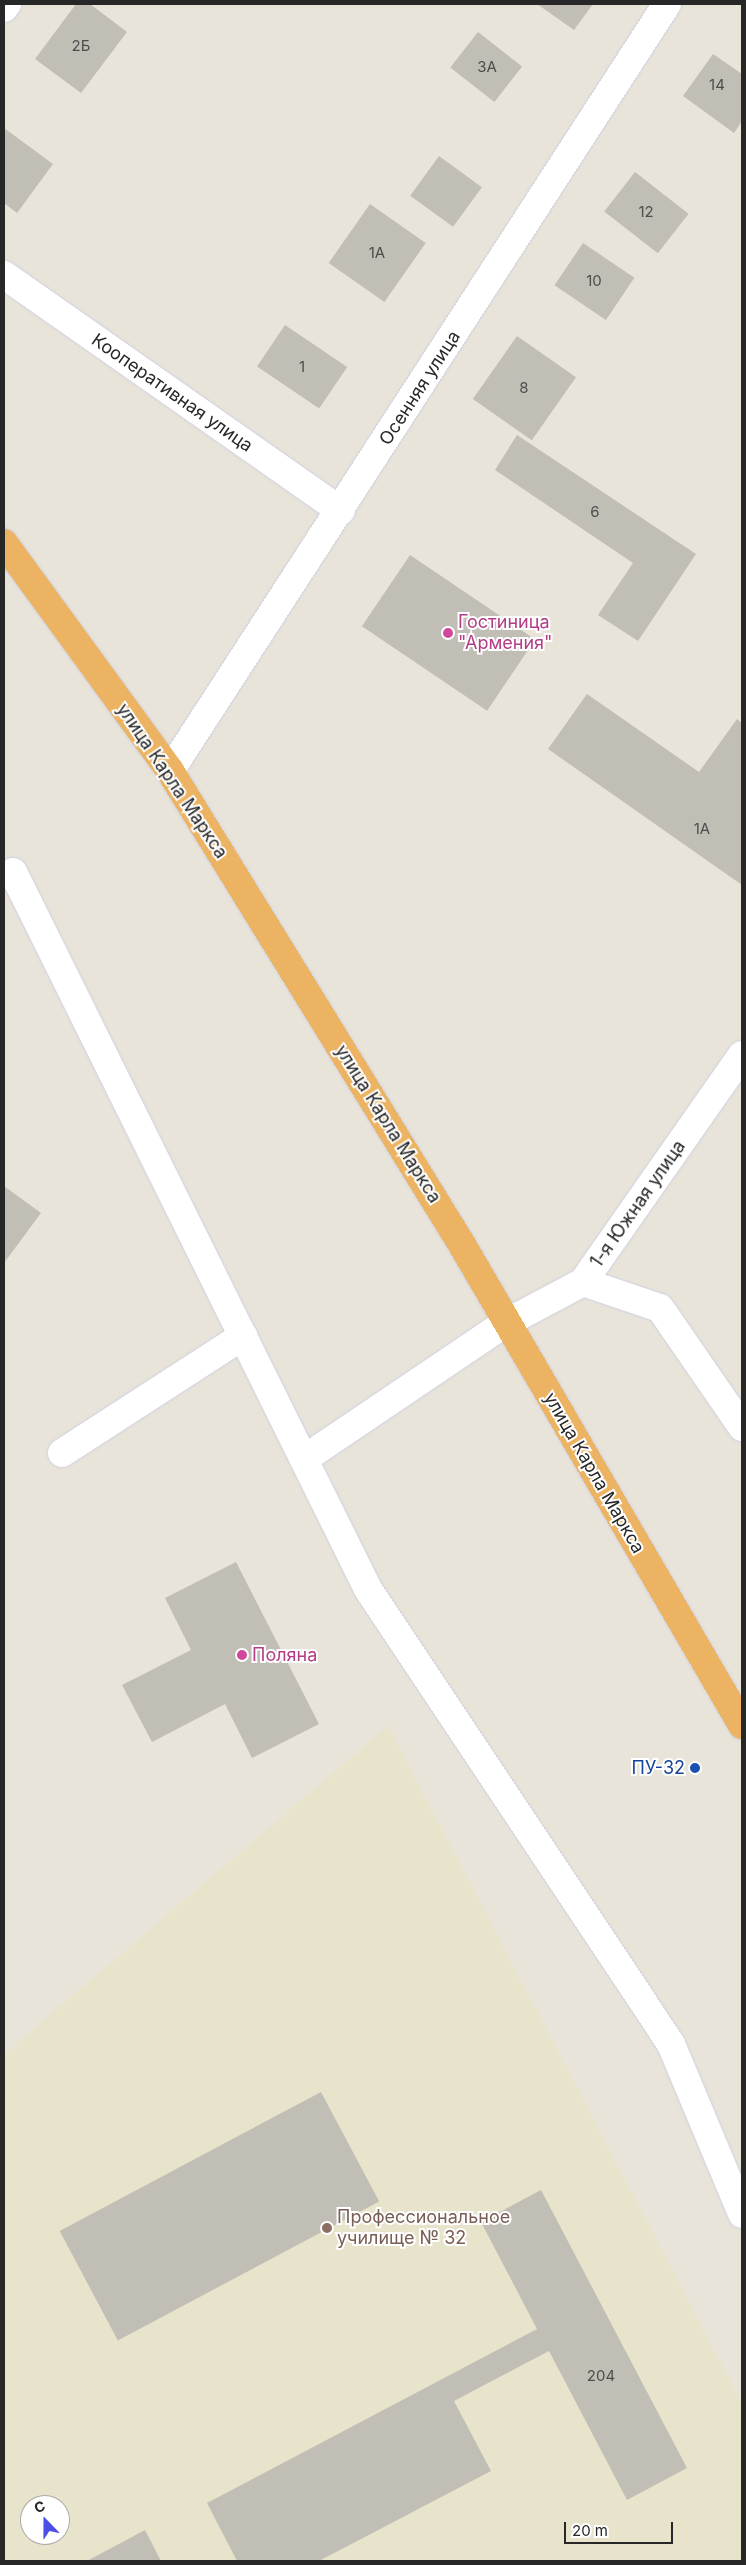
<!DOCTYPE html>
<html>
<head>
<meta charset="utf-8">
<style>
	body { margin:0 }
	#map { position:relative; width:746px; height:2565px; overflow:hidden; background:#e8e4da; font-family:Inter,sans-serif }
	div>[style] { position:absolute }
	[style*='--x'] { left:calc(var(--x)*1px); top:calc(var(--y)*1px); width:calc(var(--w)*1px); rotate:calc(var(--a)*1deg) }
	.education>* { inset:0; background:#e8e4cb }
	.building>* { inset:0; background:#c1beb6; transform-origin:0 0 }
	.roads { filter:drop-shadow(0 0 1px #d0d0df) drop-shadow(0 0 1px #d0d0df) }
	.minor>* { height:28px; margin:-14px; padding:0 14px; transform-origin:14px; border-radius:14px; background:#fff }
	.highway>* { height:28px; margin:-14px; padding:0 14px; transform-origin:14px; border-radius:14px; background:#ecb362 }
	.dots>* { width:14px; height:14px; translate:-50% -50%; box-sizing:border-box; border:2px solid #fff; border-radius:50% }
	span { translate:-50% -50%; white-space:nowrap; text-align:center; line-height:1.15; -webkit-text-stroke:4px #fff; paint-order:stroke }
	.number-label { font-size:15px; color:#4e4d4b }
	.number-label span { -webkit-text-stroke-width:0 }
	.street-label { font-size:18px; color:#272727 }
	.hotel-label { font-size:18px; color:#b23c85 }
	.left { translate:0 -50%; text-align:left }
	.transit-label { font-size:18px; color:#164399 }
	.right { translate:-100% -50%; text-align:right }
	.education-label { font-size:18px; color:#785e54 }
	.frame { position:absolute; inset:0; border:5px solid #272727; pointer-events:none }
	.north { position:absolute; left:20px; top:2495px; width:50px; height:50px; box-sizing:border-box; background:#fff; border:1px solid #a9a9a9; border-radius:50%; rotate:338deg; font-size:14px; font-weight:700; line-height:20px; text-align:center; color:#272727 }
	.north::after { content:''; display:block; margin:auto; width:18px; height:22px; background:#4b4fe5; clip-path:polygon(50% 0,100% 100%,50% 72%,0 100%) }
	.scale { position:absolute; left:564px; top:2522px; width:109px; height:22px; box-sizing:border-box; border:2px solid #272727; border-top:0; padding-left:6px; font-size:15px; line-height:18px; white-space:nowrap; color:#272727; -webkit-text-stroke:4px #fff; paint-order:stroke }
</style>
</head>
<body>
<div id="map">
	<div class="education">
		<i style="clip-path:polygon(evenodd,388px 1726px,742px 2403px,742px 2561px,4px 2561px,4px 2054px,388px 1726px,30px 2505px,60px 2505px,60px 2535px,30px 2535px,30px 2505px)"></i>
	</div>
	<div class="building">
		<i style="clip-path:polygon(76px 4px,90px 4px,127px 32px,81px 93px,35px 59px)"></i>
		<i style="clip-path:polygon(537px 4px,593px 4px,574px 30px)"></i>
		<i style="left:478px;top:32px;width:56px;height:45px;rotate:38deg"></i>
		<i style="clip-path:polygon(713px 54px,742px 74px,742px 121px,734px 133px,683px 96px)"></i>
		<i style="clip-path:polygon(4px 128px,53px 164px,17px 213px,4px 203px)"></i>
		<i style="left:439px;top:156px;width:53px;height:49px;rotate:36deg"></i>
		<i style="left:635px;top:172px;width:68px;height:50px;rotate:38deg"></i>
		<i style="left:370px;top:204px;width:68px;height:72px;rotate:35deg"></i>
		<i style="left:583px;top:243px;width:62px;height:51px;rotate:34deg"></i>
		<i style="left:285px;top:325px;width:75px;height:50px;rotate:34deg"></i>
		<i style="left:517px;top:336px;width:72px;height:77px;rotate:35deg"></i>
		<i style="clip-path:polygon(517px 435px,696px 554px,638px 641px,598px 615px,633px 563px,495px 470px)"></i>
		<i style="left:410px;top:555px;width:151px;height:86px;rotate:34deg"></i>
		<i style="clip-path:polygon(587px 694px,699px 772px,737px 719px,742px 723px,742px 885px,548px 749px)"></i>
		<i style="clip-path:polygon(4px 1186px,41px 1213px,4px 1263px)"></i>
		<i style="clip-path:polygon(236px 1562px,319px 1724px,252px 1758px,225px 1704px,152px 1742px,122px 1685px,191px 1650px,165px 1598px)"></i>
		<i style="left:321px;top:2092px;width:124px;height:296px;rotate:62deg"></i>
		<i style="clip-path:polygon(541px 2190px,687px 2468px,627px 2500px,549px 2351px,454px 2401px,491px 2471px,319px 2561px,237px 2561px,207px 2503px,537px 2329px,481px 2222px)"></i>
		<i style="clip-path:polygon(145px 2530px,161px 2561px,87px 2561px)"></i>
	</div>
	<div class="roads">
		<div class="minor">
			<i style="--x:4;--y:8;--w:5;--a:-53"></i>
			<i style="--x:4;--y:275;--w:411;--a:35"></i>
			<i style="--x:170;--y:771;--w:914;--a:-57.06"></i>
			<i style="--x:13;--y:872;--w:800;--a:63.66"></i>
			<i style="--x:368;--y:1589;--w:547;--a:56.34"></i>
			<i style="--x:671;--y:2044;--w:184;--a:67.3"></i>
			<i style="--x:583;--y:1282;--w:81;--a:18.7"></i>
			<i style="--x:660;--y:1308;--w:145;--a:55.4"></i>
			<i style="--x:62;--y:1453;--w:216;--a:-32.9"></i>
			<i style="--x:304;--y:1459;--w:244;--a:-34"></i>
			<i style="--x:506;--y:1323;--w:87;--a:-28"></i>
			<i style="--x:583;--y:1282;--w:277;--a:-55"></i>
		</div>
		<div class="highway">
			<i style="--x:4;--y:543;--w:282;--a:53.9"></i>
			<i style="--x:170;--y:771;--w:554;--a:58.35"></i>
			<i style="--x:461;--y:1243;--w:558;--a:59.76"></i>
		</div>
	</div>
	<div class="dots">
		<i style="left:448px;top:633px;background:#d1479c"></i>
		<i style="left:242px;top:1655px;background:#d1479c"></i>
		<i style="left:695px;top:1768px;background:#1a4fb4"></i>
		<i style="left:327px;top:2228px;background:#8d6e63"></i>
	</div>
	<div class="number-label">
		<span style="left:81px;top:46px">2Б</span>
		<span style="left:487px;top:67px">3А</span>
		<span style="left:717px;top:85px">14</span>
		<span style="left:646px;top:212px">12</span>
		<span style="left:377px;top:253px">1А</span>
		<span style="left:594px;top:281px">10</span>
		<span style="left:302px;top:367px">1</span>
		<span style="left:524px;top:388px">8</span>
		<span style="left:595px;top:512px">6</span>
		<span style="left:702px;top:829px">1А</span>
		<span style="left:601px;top:2376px">204</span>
	</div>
	<div class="street-label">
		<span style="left:420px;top:388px;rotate:-57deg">Осенняя улица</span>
		<span style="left:172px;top:393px;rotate:35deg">Кооперативная улица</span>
		<span style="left:172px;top:781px;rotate:56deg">улица Карла Маркса</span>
		<span style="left:388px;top:1124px;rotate:58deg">улица Карла Маркса</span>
		<span style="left:638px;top:1204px;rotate:-55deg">1-я Южная улица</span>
		<span style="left:594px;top:1473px;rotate:60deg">улица Карла Маркса</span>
	</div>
	<div class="hotel-label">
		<span class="left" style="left:458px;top:633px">Гостиница<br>"Армения"</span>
		<span class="left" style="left:252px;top:1655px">Поляна</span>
	</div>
	<div class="transit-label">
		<span class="right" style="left:685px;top:1768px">ПУ-32</span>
	</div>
	<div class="education-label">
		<span class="left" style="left:337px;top:2228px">Профессиональное<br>училище № 32</span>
	</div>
	<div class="frame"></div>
	<div class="north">С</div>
	<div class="scale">20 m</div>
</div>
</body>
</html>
